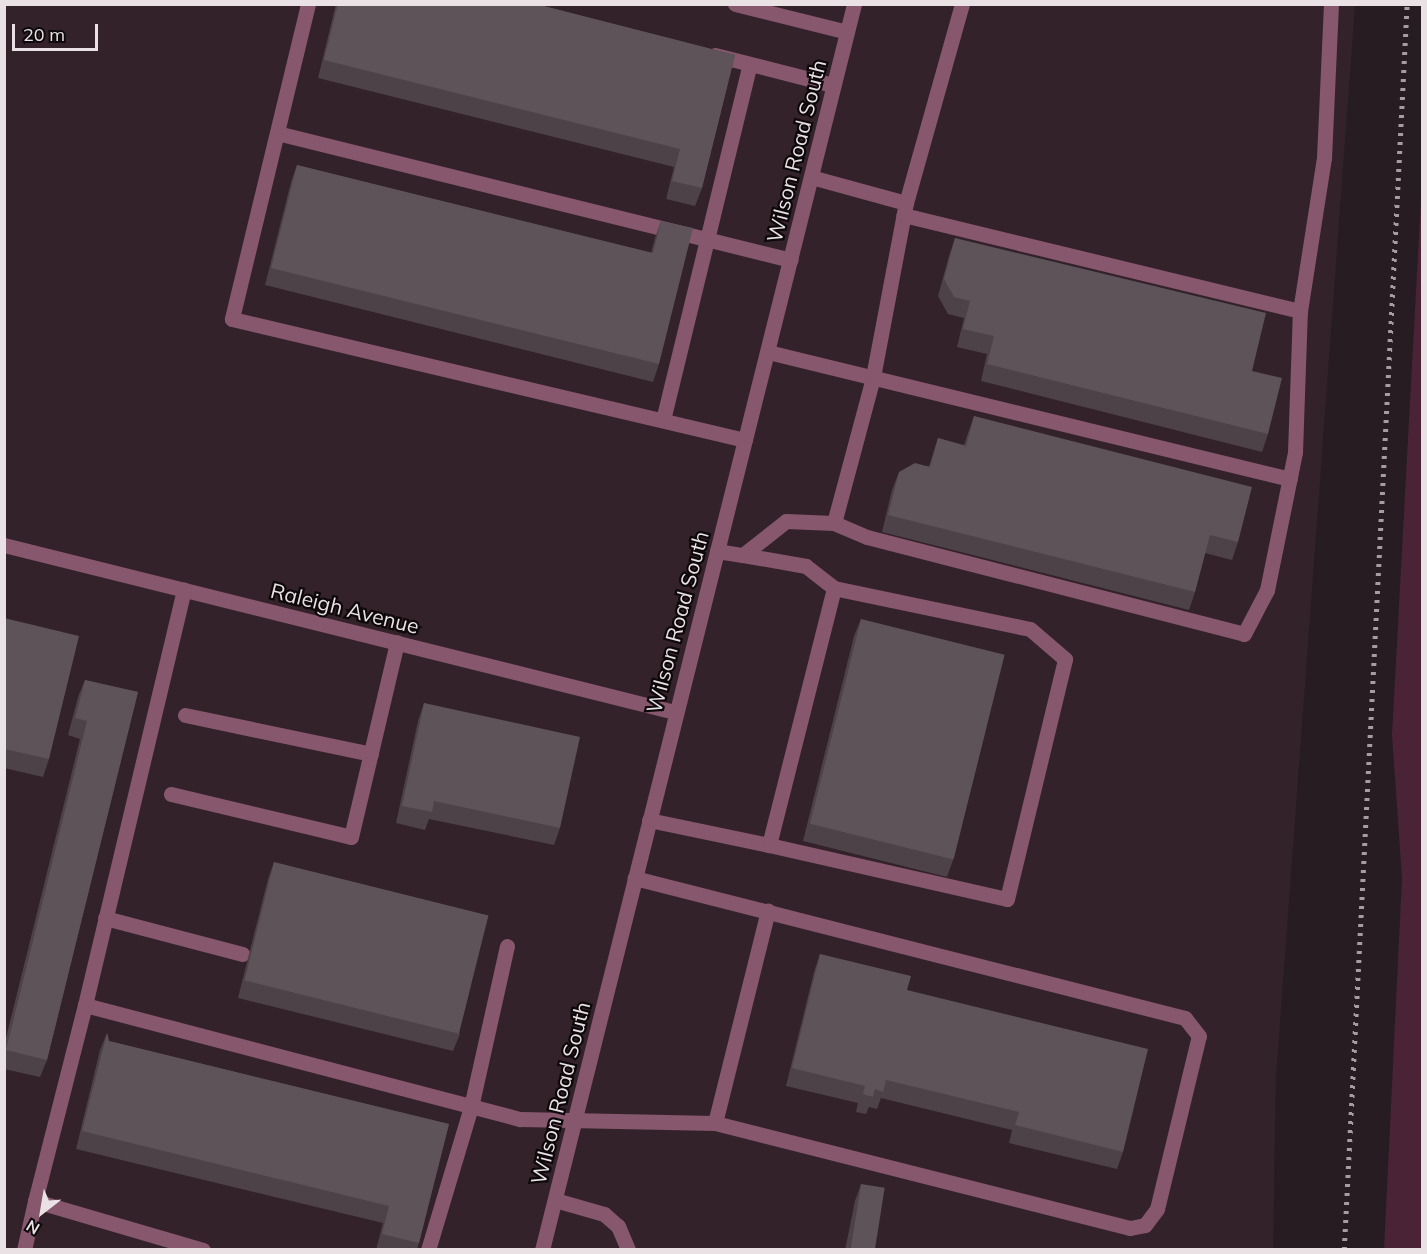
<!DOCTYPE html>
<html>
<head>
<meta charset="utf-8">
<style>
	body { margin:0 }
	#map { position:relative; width:1427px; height:1254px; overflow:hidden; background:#271c21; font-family:Mulish,sans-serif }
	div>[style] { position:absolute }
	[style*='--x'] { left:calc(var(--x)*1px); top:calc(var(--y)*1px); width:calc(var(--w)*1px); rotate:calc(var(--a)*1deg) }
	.built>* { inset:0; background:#33222a }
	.green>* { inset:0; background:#4a2336 }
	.minor>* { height:15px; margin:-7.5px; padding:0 7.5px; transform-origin:7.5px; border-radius:7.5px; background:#87576d }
	.rail>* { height:4.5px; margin-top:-2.25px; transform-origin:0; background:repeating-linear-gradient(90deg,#a69da1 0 3px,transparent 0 9px) }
	.wall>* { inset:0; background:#4d4247 }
	.building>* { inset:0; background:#5e5358; transform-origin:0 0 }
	span { translate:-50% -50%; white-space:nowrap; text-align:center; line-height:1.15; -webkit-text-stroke:4.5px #0d080a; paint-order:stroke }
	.street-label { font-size:21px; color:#e9e1e4 }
	.frame { position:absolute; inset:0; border:6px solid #e9e1e4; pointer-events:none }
	.north { position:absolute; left:12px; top:1182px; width:60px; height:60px; -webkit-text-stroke:4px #0d080a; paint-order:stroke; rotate:211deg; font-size:16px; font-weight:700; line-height:24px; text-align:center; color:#e9e1e4 }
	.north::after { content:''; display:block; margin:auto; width:21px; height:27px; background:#e9e1e4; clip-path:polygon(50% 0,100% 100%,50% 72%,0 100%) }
	.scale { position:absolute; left:12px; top:24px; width:86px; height:27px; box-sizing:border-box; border:3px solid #e9e1e4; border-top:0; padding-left:8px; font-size:18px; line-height:21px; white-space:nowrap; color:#e9e1e4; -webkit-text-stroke:4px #0d080a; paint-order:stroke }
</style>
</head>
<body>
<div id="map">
	<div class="built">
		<i style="clip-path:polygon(5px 5px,1355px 5px,1276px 1077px,1273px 1249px,5px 1250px)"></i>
	</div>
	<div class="green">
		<i style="clip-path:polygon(1422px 180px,1422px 1249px,1384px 1250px,1402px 878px,1392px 735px)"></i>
	</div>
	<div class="minor">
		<i style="--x:308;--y:4;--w:324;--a:103.6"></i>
		<i style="--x:232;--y:319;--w:527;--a:13.27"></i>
		<i style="--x:735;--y:4;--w:115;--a:14"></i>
		<i style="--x:715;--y:55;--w:122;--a:14.3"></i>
		<i style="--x:277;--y:133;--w:529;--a:13.88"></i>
		<i style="--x:906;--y:203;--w:207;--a:-74.3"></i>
		<i style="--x:1300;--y:311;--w:155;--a:-81.1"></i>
		<i style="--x:1324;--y:158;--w:154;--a:-87.4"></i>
		<i style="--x:768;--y:352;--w:537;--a:13.67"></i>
		<i style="--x:663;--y:420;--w:366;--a:-76.3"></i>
		<i style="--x:834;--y:523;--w:36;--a:23"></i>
		<i style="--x:867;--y:537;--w:389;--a:14.4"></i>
		<i style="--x:1244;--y:634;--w:50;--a:-62.4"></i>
		<i style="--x:1267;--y:590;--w:141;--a:-78.5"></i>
		<i style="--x:1295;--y:452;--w:141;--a:-88"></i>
		<i style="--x:1300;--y:311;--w:408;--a:-166.4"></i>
		<i style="--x:4;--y:545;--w:691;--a:13.98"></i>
		<i style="--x:717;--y:551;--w:26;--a:9"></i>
		<i style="--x:743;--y:555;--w:55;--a:-38.3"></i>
		<i style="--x:786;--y:521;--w:48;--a:2.4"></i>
		<i style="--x:834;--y:523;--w:151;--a:-75"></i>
		<i style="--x:873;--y:377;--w:177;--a:-79.3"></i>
		<i style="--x:906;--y:203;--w:98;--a:-164.7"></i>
		<i style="--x:185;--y:715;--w:190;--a:11.8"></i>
		<i style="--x:171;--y:794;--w:185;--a:13.4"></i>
		<i style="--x:351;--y:837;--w:200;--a:-76.7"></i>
		<i style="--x:649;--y:820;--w:123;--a:11.8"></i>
		<i style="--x:769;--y:845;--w:265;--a:-75.8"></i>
		<i style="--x:834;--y:588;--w:36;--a:-142"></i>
		<i style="--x:806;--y:566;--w:64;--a:-170.1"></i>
		<i style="--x:769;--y:845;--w:244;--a:12.8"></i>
		<i style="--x:1007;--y:899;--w:247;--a:-76.4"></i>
		<i style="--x:1065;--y:659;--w:46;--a:-139.4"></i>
		<i style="--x:1030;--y:629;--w:200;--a:-168.2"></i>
		<i style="--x:105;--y:918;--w:142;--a:14.7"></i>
		<i style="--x:85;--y:1005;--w:427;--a:-76.6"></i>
		<i style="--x:715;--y:1123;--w:219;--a:-76"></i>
		<i style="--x:555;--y:1200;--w:51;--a:15.9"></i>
		<i style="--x:604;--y:1214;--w:18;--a:41"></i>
		<i style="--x:618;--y:1226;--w:26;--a:67"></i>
		<i style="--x:24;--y:1250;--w:50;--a:-77.3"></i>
		<i style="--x:203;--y:1250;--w:175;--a:-163.7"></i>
		<i style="--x:35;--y:1201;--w:202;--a:-75.7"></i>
		<i style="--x:85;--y:1005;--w:450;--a:14.7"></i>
		<i style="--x:520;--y:1119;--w:195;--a:1.2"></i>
		<i style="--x:715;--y:1123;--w:428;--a:14.2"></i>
		<i style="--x:1130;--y:1228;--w:15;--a:-11"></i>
		<i style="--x:1145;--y:1225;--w:20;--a:-53"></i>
		<i style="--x:1157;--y:1209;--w:178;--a:-76.4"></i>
		<i style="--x:1199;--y:1036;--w:23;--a:-128"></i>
		<i style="--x:1185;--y:1018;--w:568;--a:-165.72"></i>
		<i style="--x:428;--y:1250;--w:149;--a:-73.3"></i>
		<i style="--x:471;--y:1107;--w:165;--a:-77.4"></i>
		<i style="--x:542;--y:1250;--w:1284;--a:-75.94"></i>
	</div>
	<div class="rail">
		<i style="--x:1344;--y:1250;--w:1248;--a:-87.11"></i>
	</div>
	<div class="wall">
		<i style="clip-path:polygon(336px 4px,536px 4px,735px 55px,702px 188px,695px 206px,666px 199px,674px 167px,318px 78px)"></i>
		<i style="clip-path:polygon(297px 165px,651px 253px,655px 238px,661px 221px,659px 364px,653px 382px,265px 285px,291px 182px)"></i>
		<i style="clip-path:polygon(955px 238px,1252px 371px,1268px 434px,1262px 452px,981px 381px,987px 354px,957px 347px,964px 318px,948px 314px,938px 296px,949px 256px)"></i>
		<i style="clip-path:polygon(974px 416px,1238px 542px,1232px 560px,1205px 553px,1195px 592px,1189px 610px,882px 532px,892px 490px,899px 472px,929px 466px,938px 438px,964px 445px)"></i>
		<i style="clip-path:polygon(4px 618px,49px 759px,43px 777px,4px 768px)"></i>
		<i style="clip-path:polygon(861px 619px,953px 860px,947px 877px,803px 841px,854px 636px)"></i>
		<i style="clip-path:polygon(85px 680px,138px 692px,47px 1060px,40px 1077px,4px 1069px,4px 1046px,80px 739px,68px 735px,78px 697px)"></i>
		<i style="clip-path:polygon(424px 703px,560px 828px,554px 845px,429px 819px,425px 830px,396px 823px,418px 721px)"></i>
		<i style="clip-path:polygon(274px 862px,460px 1034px,453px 1051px,238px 998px,268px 879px)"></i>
		<i style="clip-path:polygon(820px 954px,907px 990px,1123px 1152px,1117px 1169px,1009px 1143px,1012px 1130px,881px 1098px,877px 1109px,869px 1107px,866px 1114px,856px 1112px,858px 1103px,786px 1086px,814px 972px)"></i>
		<i style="clip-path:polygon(107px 1033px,109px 1041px,449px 1124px,417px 1250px,376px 1250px,383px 1223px,76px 1149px,100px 1050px)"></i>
		<i style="clip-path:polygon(861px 1184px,873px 1250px,845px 1250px,855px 1201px)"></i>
	</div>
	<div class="building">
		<i style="clip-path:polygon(338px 4px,536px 4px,735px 55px,702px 188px,672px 181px,680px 149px,324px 60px)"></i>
		<i style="clip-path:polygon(297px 165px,653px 253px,661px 221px,693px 228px,659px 364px,271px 268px)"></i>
		<i style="clip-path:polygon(955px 238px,1266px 313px,1252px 371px,1282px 378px,1268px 434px,987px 364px,994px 336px,963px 329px,970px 301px,954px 297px,944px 279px)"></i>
		<i style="clip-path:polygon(974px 416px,1252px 487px,1238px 542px,1210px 535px,1195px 592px,888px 515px,899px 472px,915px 463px,930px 467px,938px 438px,966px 446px)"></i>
		<i style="clip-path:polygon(4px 618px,79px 636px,49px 759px,4px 749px)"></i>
		<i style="left:861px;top:619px;width:148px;height:211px;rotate:14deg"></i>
		<i style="clip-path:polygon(85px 680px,138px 692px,47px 1060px,6px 1050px,87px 721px,75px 718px)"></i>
		<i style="clip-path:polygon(424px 703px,580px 737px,560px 828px,434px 801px,432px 812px,402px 806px)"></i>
		<i style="left:274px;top:862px;width:221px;height:122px;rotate:14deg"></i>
		<i style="clip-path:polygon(820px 954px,911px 976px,907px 990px,1148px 1049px,1123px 1152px,1015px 1125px,1019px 1112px,886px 1080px,883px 1092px,875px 1089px,873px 1097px,863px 1094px,865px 1086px,792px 1068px)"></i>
		<i style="clip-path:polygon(107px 1033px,109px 1041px,449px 1124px,419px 1243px,382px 1234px,389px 1206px,82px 1131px)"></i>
		<i style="left:861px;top:1184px;width:24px;height:67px;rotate:9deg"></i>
	</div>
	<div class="street-label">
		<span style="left:796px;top:151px;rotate:-76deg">Wilson Road South</span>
		<span style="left:345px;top:608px;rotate:14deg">Raleigh Avenue</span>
		<span style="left:677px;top:622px;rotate:-75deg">Wilson Road South</span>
		<span style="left:560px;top:1093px;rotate:-76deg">Wilson Road South</span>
	</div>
	<div class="frame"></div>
	<div class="north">N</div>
	<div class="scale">20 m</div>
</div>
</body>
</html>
